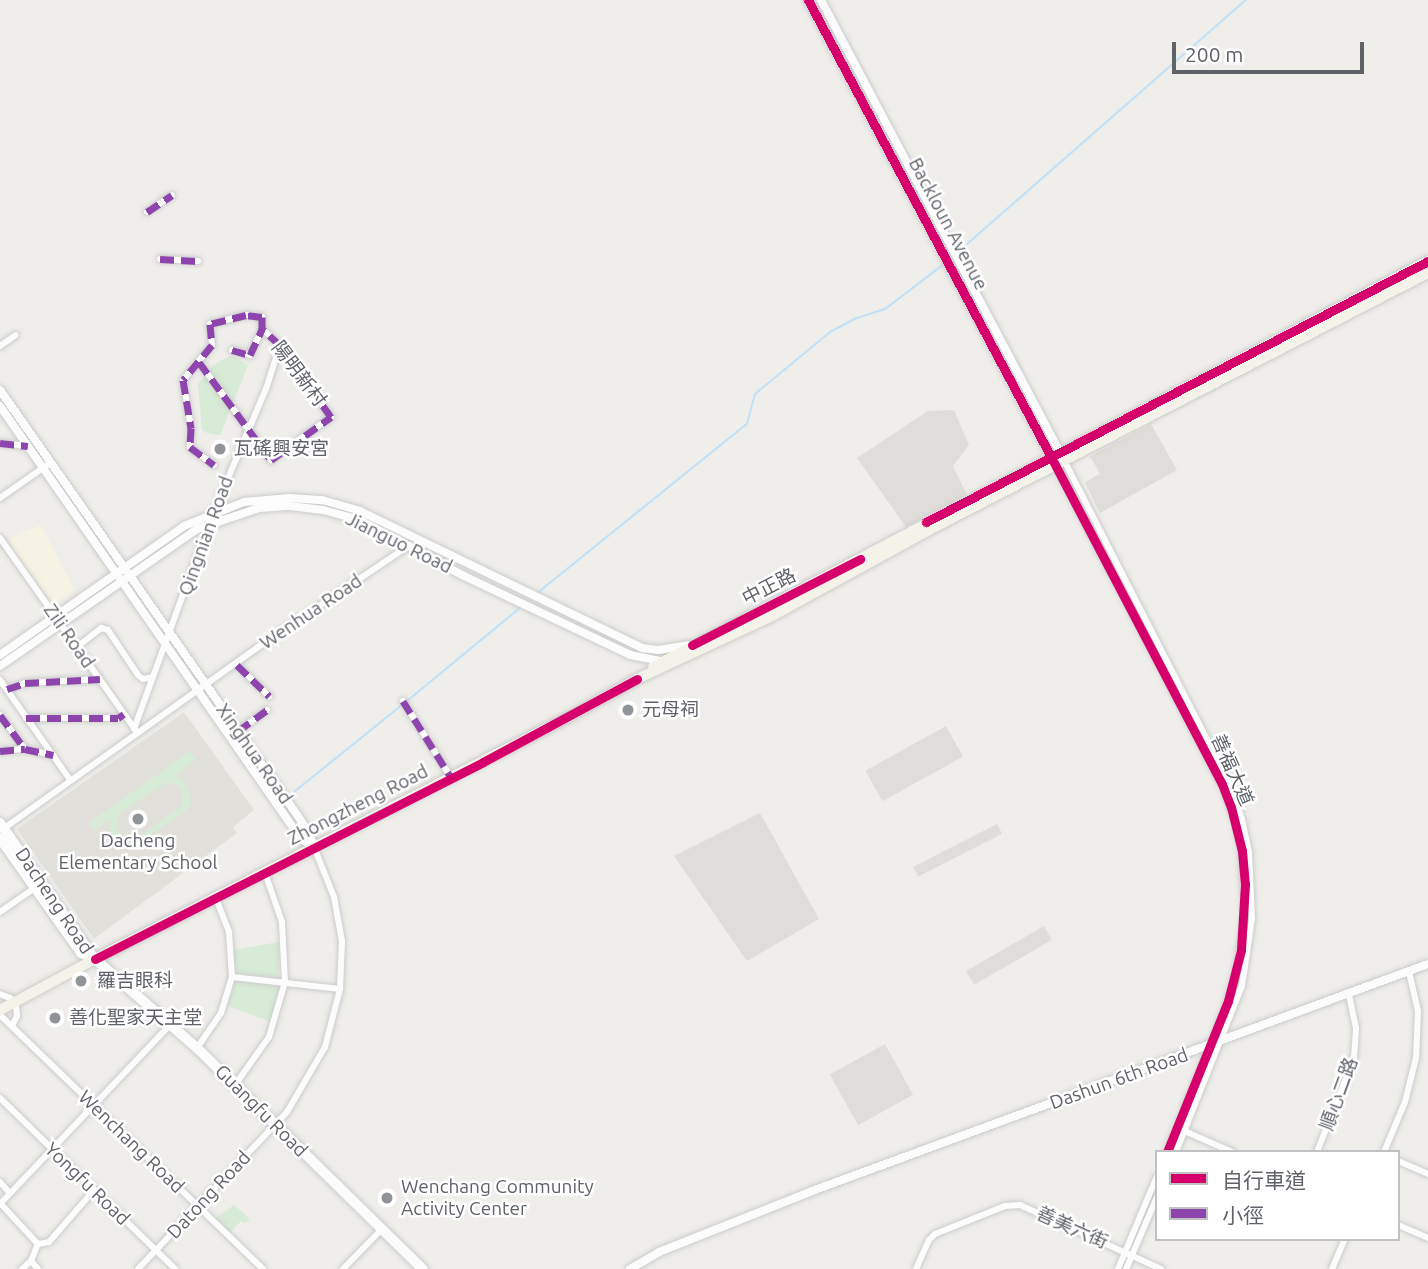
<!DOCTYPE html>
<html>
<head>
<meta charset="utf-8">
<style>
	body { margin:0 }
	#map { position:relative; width:1428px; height:1269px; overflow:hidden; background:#efeeea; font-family:Ubuntu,"Noto Sans TC",sans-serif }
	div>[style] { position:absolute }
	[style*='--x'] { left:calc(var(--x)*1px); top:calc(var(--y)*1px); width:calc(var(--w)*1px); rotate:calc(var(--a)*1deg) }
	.commercial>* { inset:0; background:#f7f3e4 }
	.industrial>* { inset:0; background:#dfddda; transform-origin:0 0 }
	.education>* { inset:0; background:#e2e0da }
	.green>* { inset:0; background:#d8ebd6 }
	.stream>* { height:2px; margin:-1px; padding:0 1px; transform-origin:1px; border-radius:1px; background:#bfe0f9 }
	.roads { filter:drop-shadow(0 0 2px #cbcccc) drop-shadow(0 0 2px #cbcccc) }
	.minor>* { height:6px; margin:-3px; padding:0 3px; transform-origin:3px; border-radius:3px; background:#fdfcfc }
	.tertiary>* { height:8px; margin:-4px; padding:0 4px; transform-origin:4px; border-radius:4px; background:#fdfcfc }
	.secondary>* { height:10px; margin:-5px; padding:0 5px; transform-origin:5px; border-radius:5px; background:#fdfcfc }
	.primary>* { height:10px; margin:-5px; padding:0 5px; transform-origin:5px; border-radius:5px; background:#f4f2e9 }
	.quiet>* { height:7px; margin-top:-3.5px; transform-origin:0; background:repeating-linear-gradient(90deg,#8e44ad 0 14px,transparent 0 21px) }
	.cycleway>* { height:9px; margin:-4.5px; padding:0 4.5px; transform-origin:4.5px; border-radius:4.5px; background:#d6006c }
	.dots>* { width:19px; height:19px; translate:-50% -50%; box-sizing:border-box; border:4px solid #fff; border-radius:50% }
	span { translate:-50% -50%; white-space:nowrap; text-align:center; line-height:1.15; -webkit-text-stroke:5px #fff; paint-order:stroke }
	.street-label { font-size:19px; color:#5f6368 }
	.poi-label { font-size:19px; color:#5f6368 }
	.left { translate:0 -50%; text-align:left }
	.legend { position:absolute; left:1155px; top:1150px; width:245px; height:91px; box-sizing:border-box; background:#fff; border:2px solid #bfc1c3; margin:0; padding:9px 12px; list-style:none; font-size:21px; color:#5f6368 }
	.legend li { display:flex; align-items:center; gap:14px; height:35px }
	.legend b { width:35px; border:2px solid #bfc1c3 }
	.scale { position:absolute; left:1172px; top:42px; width:192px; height:32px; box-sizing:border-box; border:4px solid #5f6368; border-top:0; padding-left:9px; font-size:21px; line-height:24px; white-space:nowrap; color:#5f6368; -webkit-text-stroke:5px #fff; paint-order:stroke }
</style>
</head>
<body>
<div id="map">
	<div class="commercial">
		<i style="clip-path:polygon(41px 525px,74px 589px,55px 605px,51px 605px,10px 548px,13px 536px)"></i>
	</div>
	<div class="industrial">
		<i style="clip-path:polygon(954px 410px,969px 445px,953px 466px,967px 495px,906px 527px,857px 458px,928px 411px)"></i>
		<i style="clip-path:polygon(1151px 424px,1177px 470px,1100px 513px,1085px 482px,1100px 474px,1090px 456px)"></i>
		<i style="left:946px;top:726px;width:35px;height:92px;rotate:61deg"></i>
		<i style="clip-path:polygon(760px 813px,819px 919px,747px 961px,674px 856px)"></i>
		<i style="left:997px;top:824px;width:11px;height:94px;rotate:63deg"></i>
		<i style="left:1044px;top:926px;width:16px;height:90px;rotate:60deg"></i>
		<i style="left:885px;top:1044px;width:58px;height:63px;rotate:61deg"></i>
	</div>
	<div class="education">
		<i style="clip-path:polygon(184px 712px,254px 810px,233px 827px,237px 833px,94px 939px,17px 829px)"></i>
	</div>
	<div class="green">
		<i style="clip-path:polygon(232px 355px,248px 365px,220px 435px,207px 433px,202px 430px,198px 384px,213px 365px)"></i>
		<i style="clip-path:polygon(evenodd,190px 751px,196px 760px,174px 776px,181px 778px,190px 794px,191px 803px,186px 811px,133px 846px,115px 840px,110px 833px,109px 820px,94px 830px,89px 823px,190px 751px,168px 782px,178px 785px,182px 791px,182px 806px,139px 836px,128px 839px,122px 836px,116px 824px,121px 812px,168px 782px)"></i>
		<i style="clip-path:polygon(279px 942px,278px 978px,234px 973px,232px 950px)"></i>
		<i style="clip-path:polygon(236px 980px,279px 987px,271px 1022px,228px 1006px)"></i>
		<i style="clip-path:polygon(234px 1205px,250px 1219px,245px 1224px,241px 1221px,228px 1235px,213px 1220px)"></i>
	</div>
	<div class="stream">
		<i style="--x:959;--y:251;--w:381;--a:-41.2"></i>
		<i style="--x:536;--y:594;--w:271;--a:-38.9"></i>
		<i style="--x:747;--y:424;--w:31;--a:-75"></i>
		<i style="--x:755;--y:394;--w:97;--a:-39.6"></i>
		<i style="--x:830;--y:332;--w:27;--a:-28"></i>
		<i style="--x:854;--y:319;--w:33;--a:-18"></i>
		<i style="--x:885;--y:309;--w:74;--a:-37.3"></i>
		<i style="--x:407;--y:701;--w:148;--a:-39.5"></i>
		<i style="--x:294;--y:792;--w:139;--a:-38.9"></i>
	</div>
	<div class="roads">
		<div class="minor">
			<i style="--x:147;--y:212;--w:30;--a:-34"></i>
			<i style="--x:160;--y:259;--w:38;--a:3"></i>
			<i style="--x:0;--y:346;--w:19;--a:-35"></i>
			<i style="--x:232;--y:350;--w:19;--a:16"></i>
			<i style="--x:250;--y:355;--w:29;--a:-65"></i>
			<i style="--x:199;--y:362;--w:122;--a:53.7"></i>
			<i style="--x:271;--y:460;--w:74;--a:-35.6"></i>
			<i style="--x:331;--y:417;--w:88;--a:-125.3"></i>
			<i style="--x:280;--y:345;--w:24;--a:-138"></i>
			<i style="--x:262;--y:329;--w:12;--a:-90"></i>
			<i style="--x:262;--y:317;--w:16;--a:-173"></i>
			<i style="--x:246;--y:315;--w:37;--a:166"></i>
			<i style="--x:210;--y:324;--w:21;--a:85"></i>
			<i style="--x:212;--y:345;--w:45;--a:129.6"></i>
			<i style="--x:183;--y:380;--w:49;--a:80.5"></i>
			<i style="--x:191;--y:428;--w:19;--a:93"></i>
			<i style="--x:190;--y:447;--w:30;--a:37"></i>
			<i style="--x:0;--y:443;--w:28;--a:6"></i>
			<i style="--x:1064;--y:460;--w:360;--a:62.9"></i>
			<i style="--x:1228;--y:780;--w:41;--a:70.3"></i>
			<i style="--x:1242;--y:819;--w:34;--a:78"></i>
			<i style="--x:1249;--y:852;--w:67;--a:87.4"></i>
			<i style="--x:1252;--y:919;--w:68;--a:98.5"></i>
			<i style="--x:1242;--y:986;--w:179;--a:111.7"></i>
			<i style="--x:1055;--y:465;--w:360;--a:62.4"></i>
			<i style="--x:1222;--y:784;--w:37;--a:70"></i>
			<i style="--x:1235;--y:819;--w:33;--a:78"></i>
			<i style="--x:1242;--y:851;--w:65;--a:87.4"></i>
			<i style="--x:1245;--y:916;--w:52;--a:98.9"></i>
			<i style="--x:1237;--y:967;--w:35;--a:105"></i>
			<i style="--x:1228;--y:1001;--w:163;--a:112"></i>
			<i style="--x:0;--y:498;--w:61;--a:-35"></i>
			<i style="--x:0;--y:538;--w:236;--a:54.8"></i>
			<i style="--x:77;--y:647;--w:31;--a:-38"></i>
			<i style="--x:101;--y:628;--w:7;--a:16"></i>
			<i style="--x:108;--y:630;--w:54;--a:56.3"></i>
			<i style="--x:138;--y:675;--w:6;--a:39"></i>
			<i style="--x:143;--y:679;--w:10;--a:-11"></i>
			<i style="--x:237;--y:665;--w:45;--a:44.1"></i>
			<i style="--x:0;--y:680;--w:123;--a:54.9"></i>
			<i style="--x:7;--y:689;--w:19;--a:-18"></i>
			<i style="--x:25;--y:683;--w:75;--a:-3.1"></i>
			<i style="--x:403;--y:701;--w:89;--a:57.9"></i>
			<i style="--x:0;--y:715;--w:42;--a:53.7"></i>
			<i style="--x:25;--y:749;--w:29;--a:12"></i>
			<i style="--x:26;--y:718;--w:92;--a:0"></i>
			<i style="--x:118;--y:718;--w:7;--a:-34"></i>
			<i style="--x:134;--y:729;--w:219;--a:-70"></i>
			<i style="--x:209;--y:523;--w:146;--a:-67"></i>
			<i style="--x:266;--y:389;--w:46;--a:-72.3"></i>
			<i style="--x:238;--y:731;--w:36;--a:-36"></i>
			<i style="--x:0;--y:751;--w:25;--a:-5"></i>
			<i style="--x:3;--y:829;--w:313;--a:-35.5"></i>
			<i style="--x:258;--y:647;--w:183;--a:-33.9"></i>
			<i style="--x:0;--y:912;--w:44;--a:-34.8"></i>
			<i style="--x:232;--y:977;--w:109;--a:6.3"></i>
			<i style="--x:0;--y:994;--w:11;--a:22"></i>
			<i style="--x:10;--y:998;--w:10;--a:53"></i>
			<i style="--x:16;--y:1006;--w:10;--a:84"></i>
			<i style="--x:17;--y:1016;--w:11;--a:117"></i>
			<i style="--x:0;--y:1015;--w:366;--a:44"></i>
			<i style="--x:197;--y:1048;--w:42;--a:-55.6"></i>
			<i style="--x:221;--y:1013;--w:38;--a:-73"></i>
			<i style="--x:232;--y:977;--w:45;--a:-93.8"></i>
			<i style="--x:229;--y:932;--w:36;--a:-111"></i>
			<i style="--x:235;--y:1085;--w:59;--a:-54.7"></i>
			<i style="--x:269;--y:1037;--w:57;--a:-73.8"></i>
			<i style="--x:285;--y:982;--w:60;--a:-92.9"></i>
			<i style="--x:282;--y:922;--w:52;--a:-109.1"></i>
			<i style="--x:0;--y:1098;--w:245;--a:44.3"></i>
			<i style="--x:1182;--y:1130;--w:55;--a:23.7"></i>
			<i style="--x:1317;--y:1152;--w:101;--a:-68.5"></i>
			<i style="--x:1354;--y:1058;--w:30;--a:-86"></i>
			<i style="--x:1356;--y:1028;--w:35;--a:-102"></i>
			<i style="--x:1384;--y:1152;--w:54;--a:-67.2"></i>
			<i style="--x:1405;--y:1102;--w:45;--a:-76"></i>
			<i style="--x:1416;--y:1058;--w:47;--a:-87.6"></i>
			<i style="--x:1418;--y:1011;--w:40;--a:-103"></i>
			<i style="--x:1398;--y:1161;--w:33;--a:23"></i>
			<i style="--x:0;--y:1182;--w:15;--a:48"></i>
			<i style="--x:0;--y:1203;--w:56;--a:47.2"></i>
			<i style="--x:0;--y:1204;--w:247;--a:-46.5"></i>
			<i style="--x:1398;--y:1225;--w:33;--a:23"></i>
			<i style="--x:31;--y:1261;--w:11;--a:49"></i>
			<i style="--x:22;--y:1269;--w:12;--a:-42"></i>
			<i style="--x:31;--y:1261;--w:18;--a:-68"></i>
			<i style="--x:38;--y:1244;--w:11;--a:-10"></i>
			<i style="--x:49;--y:1242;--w:69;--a:-49.1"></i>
			<i style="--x:138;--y:1269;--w:216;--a:-46.5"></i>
			<i style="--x:287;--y:1112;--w:75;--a:-59.7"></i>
			<i style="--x:325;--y:1047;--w:60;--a:-75.5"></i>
			<i style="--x:340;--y:989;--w:48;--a:-87.6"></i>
			<i style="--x:342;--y:941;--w:45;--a:-100.3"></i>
			<i style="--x:334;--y:897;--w:54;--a:-111.8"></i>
			<i style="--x:343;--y:1269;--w:56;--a:-45.7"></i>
			<i style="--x:916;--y:1269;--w:32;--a:-66"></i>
			<i style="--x:929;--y:1240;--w:8;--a:-45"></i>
			<i style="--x:935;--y:1234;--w:75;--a:-21.8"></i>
			<i style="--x:1005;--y:1206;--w:15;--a:-4"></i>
			<i style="--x:1020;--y:1205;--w:155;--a:24.4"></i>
			<i style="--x:1118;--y:1269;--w:101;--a:-67.2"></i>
			<i style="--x:1126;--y:1269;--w:78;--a:-66.7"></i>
			<i style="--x:1332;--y:1269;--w:33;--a:-67"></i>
		</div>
		<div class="tertiary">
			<i style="--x:808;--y:0;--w:522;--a:62.01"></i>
			<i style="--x:821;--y:0;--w:518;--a:62.15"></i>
			<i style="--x:0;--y:390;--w:511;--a:55.04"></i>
			<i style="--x:293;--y:809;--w:29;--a:56"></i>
			<i style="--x:309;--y:833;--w:15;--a:70"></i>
			<i style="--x:0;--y:406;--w:527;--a:55.19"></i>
			<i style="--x:301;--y:839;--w:15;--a:32"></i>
			<i style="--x:0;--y:655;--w:225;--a:-35"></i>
			<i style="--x:184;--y:526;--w:65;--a:-21.8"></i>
			<i style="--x:244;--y:502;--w:46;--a:-5"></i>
			<i style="--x:290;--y:498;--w:32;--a:4"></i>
			<i style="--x:322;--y:500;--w:40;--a:16"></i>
			<i style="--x:360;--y:511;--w:314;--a:25.9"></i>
			<i style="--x:642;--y:648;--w:16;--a:7"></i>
			<i style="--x:658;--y:650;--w:31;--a:-9"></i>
			<i style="--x:0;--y:666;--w:240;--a:-34.8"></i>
			<i style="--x:197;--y:529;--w:65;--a:-18.7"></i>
			<i style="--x:259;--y:508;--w:31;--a:-4"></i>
			<i style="--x:290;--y:506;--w:33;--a:7"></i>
			<i style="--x:323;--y:510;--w:38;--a:15"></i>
			<i style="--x:360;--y:520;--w:118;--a:28.3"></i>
			<i style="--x:464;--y:576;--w:184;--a:25.4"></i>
			<i style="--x:630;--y:655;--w:32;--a:11"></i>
			<i style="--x:630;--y:1269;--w:34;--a:-30"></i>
			<i style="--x:659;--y:1252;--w:165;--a:-21.7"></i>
			<i style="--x:812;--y:1191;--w:656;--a:-20.23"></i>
		</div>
		<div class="secondary">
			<i style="--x:0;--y:823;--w:165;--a:55.2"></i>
			<i style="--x:0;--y:838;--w:141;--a:54.8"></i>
			<i style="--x:81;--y:953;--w:15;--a:23"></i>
			<i style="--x:95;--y:959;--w:135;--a:41.1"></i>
			<i style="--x:197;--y:1048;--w:316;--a:44.4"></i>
		</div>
		<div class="primary">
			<i style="--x:653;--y:667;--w:875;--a:-27.65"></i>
			<i style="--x:0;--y:1010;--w:108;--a:-28.2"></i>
			<i style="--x:95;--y:959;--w:530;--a:-27.05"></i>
			<i style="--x:567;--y:718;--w:80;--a:-29.1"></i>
			<i style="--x:637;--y:679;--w:151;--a:-25"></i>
			<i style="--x:774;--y:615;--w:177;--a:-28.7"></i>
			<i style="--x:929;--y:530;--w:561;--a:-27.25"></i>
		</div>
	</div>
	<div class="quiet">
		<i style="--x:147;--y:212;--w:30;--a:-34"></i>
		<i style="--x:160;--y:259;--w:38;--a:3"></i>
		<i style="--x:232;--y:350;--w:19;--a:16"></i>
		<i style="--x:250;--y:355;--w:29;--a:-65"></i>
		<i style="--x:199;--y:362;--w:122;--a:53.7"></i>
		<i style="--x:271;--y:460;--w:74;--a:-35.6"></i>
		<i style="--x:331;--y:417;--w:88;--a:-125.3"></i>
		<i style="--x:280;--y:345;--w:24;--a:-138"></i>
		<i style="--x:262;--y:329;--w:12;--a:-90"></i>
		<i style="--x:262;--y:317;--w:16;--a:-173"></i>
		<i style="--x:246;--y:315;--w:37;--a:166"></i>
		<i style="--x:210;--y:324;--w:21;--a:85"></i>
		<i style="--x:212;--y:345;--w:45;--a:129.6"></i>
		<i style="--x:183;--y:380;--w:49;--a:80.5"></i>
		<i style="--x:191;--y:428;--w:19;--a:93"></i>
		<i style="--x:190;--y:447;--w:30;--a:37"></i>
		<i style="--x:0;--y:443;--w:28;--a:6"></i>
		<i style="--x:237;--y:665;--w:45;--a:44.1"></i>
		<i style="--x:7;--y:689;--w:19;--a:-18"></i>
		<i style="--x:25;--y:683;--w:75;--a:-3.1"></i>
		<i style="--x:403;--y:701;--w:89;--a:57.9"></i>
		<i style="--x:0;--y:715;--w:42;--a:53.7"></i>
		<i style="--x:25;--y:749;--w:29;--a:12"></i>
		<i style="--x:26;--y:718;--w:92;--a:0"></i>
		<i style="--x:118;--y:718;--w:7;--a:-34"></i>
		<i style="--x:238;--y:731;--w:36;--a:-36"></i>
		<i style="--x:0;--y:751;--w:25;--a:-5"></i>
	</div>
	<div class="cycleway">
		<i style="--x:808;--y:0;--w:518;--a:62"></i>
		<i style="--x:1051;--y:457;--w:369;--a:62.4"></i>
		<i style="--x:1222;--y:784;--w:25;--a:69"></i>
		<i style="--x:1231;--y:807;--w:45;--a:76"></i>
		<i style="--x:1242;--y:851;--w:33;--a:85"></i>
		<i style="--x:1245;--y:884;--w:66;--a:93.5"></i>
		<i style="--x:1241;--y:950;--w:53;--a:104.3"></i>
		<i style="--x:1228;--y:1001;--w:163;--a:112"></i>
		<i style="--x:926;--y:522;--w:566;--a:-27.47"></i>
		<i style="--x:692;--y:645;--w:189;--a:-27.1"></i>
		<i style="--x:95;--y:959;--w:435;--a:-26.9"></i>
		<i style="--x:483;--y:762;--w:175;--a:-28.3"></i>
	</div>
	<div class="dots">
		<i style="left:220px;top:449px;background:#919496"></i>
		<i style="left:628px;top:710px;background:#919496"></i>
		<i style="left:138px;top:819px;background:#919496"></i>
		<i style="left:81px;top:981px;background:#919496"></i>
		<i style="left:55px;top:1018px;background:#919496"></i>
		<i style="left:387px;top:1198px;background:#919496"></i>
	</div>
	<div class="street-label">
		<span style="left:948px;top:224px;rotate:62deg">Backloun Avenue</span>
		<span style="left:299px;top:374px;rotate:53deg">陽明新村</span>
		<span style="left:206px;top:536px;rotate:-70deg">Qingnian Road</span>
		<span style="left:399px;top:543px;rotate:26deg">Jianguo Road</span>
		<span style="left:769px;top:587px;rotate:-27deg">中正路</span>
		<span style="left:311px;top:612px;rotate:-34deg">Wenhua Road</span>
		<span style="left:69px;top:636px;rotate:55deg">Zili Road</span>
		<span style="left:254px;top:754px;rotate:55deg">Xinghua Road</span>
		<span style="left:1232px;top:770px;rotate:66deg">善福大道</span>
		<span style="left:358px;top:805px;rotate:-27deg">Zhongzheng Road</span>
		<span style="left:54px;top:901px;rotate:56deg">Dacheng Road</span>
		<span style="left:1119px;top:1079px;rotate:-20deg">Dashun 6th Road</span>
		<span style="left:1339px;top:1094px;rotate:-70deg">順心二路</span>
		<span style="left:261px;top:1111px;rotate:45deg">Guangfu Road</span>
		<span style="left:131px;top:1142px;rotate:44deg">Wenchang Road</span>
		<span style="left:87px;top:1184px;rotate:44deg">Yongfu Road</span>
		<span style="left:209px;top:1195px;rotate:-47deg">Datong Road</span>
		<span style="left:1072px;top:1228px;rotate:24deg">善美六街</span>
	</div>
	<div class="poi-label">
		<span class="left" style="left:234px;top:449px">瓦磘興安宮</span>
		<span class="left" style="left:642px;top:710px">元母祠</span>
		<span style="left:138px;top:852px">Dacheng<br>Elementary School</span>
		<span class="left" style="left:97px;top:981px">羅吉眼科</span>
		<span class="left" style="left:69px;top:1018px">善化聖家天主堂</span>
		<span class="left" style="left:401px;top:1198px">Wenchang Community<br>Activity Center</span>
	</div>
	<ul class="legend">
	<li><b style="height:9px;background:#d6006c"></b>自行車道</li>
	<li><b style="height:9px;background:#8e44ad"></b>小徑</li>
	</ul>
	<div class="scale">200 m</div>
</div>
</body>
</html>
